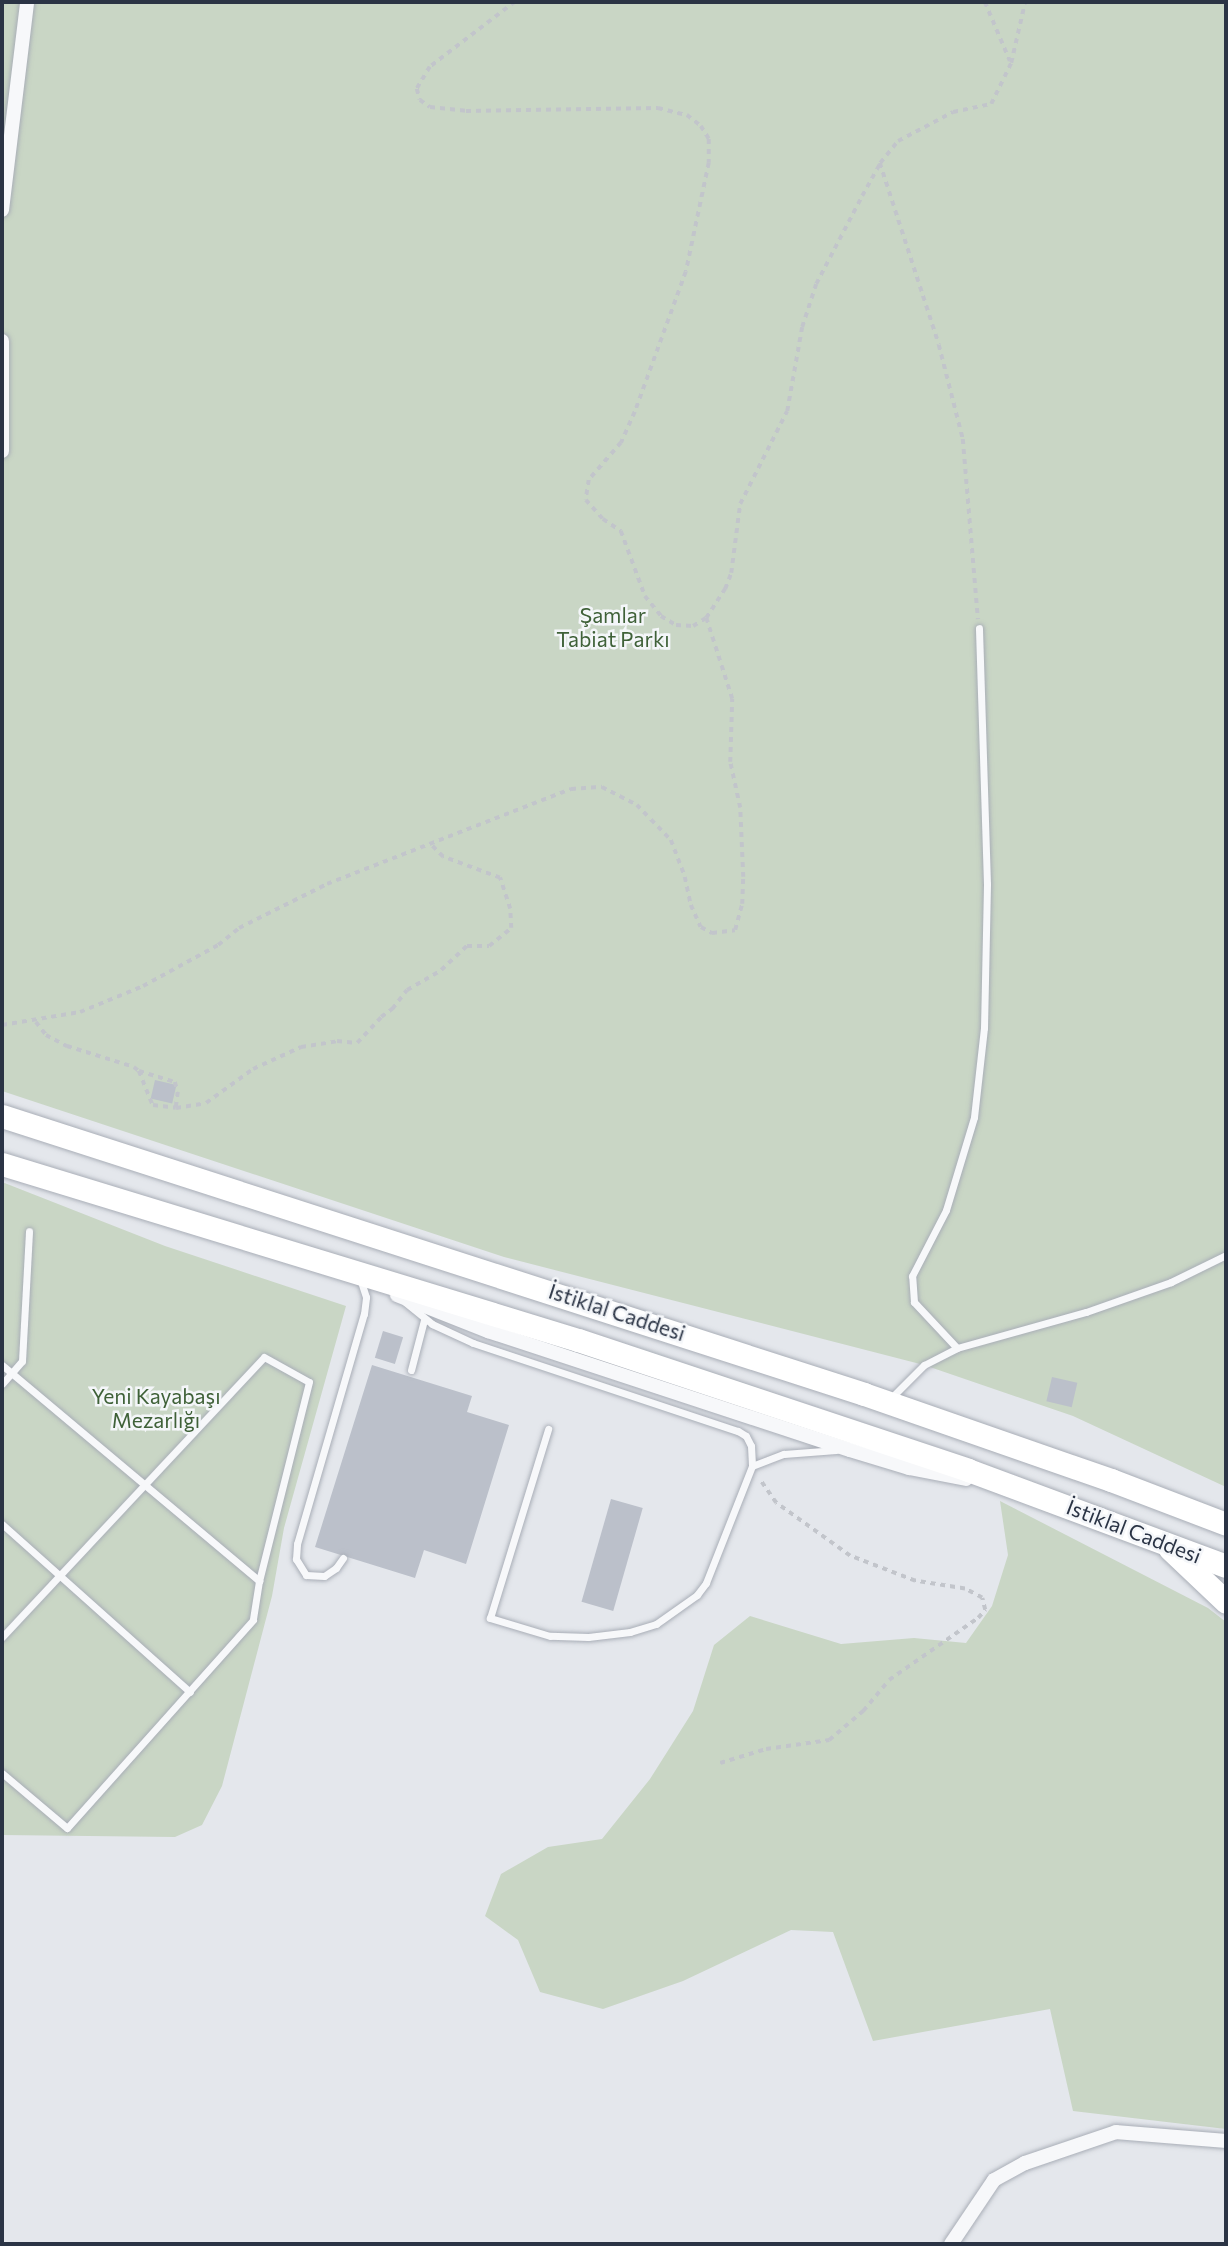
<!DOCTYPE html>
<html>
<head>
<meta charset="utf-8">
<style>
	body { margin:0 }
	#map { position:relative; width:1228px; height:2246px; overflow:hidden; background:#e4e7ec; font-family:Commissioner,sans-serif }
	div>[style] { position:absolute }
	[style*='--x'] { left:calc(var(--x)*1px); top:calc(var(--y)*1px); width:calc(var(--w)*1px); rotate:calc(var(--a)*1deg) }
	.green>* { inset:0; background:#c9d6c5 }
	.building>* { inset:0; background:#bbc0ca; transform-origin:0 0 }
	.path>* { height:3.5px; margin-top:-1.75px; transform-origin:0; background:repeating-linear-gradient(90deg,#c2c5cb 0 5px,transparent 0 10px) }
	.roads { filter:drop-shadow(0 0 2px #a9aeb7) drop-shadow(0 0 2px #a9aeb7) }
	.service>* { height:7px; margin:-3.5px; padding:0 3.5px; transform-origin:3.5px; border-radius:3.5px; background:#f7f8fa }
	.minor>* { height:14px; margin:-7px; padding:0 7px; transform-origin:7px; border-radius:7px; background:#f7f8fa }
	.primary>* { height:23px; margin:-11.5px; padding:0 11.5px; transform-origin:11.5px; border-radius:11.5px; background:#fff }
	span { translate:-50% -50%; white-space:nowrap; text-align:center; line-height:1.15; -webkit-text-stroke:5px #f4f6f9; paint-order:stroke }
	.park-label { font-size:21px; color:#3f6138 }
	.street-label { font-size:21px; color:#2b3445 }
	.frame { position:absolute; inset:0; border:4px solid #2b3445; pointer-events:none }
</style>
</head>
<body>
<div id="map">
	<div class="green">
		<i style="clip-path:polygon(2px 2px,1226px 2px,1226px 1487px,1073px 1416px,924px 1365px,504px 1257px,2px 1091px)"></i>
		<i style="clip-path:polygon(2px 1182px,165px 1246px,346px 1306px,284px 1528px,272px 1596px,222px 1786px,202px 1825px,175px 1837px,2px 1835px)"></i>
		<i style="clip-path:polygon(1000px 1501px,1208px 1608px,1226px 1622px,1226px 2129px,1073px 2111px,1050px 2009px,873px 2041px,833px 1932px,791px 1930px,683px 1981px,603px 2009px,540px 1992px,518px 1940px,485px 1916px,501px 1874px,548px 1847px,602px 1839px,650px 1779px,693px 1711px,714px 1645px,750px 1616px,841px 1644px,914px 1638px,966px 1643px,992px 1606px,1008px 1555px)"></i>
	</div>
	<div class="building">
		<i style="left:155px;top:1080px;width:22px;height:19px;rotate:13deg"></i>
		<i style="left:383px;top:1331px;width:21px;height:28px;rotate:17deg"></i>
		<i style="clip-path:polygon(372px 1365px,472px 1396px,467px 1412px,509px 1425px,466px 1564px,424px 1550px,415px 1578px,315px 1547px)"></i>
		<i style="left:1052px;top:1377px;width:26px;height:25px;rotate:13deg"></i>
		<i style="left:611px;top:1499px;width:33px;height:107px;rotate:16deg"></i>
	</div>
	<div class="path">
		<i style="--x:515;--y:2;--w:107;--a:142.6"></i>
		<i style="--x:430;--y:67;--w:26;--a:121"></i>
		<i style="--x:417;--y:89;--w:11;--a:75"></i>
		<i style="--x:420;--y:100;--w:12;--a:35"></i>
		<i style="--x:430;--y:107;--w:36;--a:6"></i>
		<i style="--x:466;--y:111;--w:192;--a:-0.9"></i>
		<i style="--x:658;--y:108;--w:30;--a:14"></i>
		<i style="--x:687;--y:115;--w:18;--a:38"></i>
		<i style="--x:701;--y:126;--w:15;--a:58"></i>
		<i style="--x:709;--y:139;--w:24;--a:90"></i>
		<i style="--x:709;--y:163;--w:111;--a:101.9"></i>
		<i style="--x:686;--y:272;--w:149;--a:110"></i>
		<i style="--x:635;--y:412;--w:34;--a:114"></i>
		<i style="--x:621;--y:443;--w:49;--a:130.9"></i>
		<i style="--x:589;--y:480;--w:20;--a:99"></i>
		<i style="--x:586;--y:500;--w:25;--a:48"></i>
		<i style="--x:603;--y:519;--w:22;--a:34"></i>
		<i style="--x:621;--y:531;--w:69;--a:69.7"></i>
		<i style="--x:645;--y:596;--w:26;--a:51"></i>
		<i style="--x:661;--y:616;--w:17;--a:31"></i>
		<i style="--x:676;--y:625;--w:17;--a:3"></i>
		<i style="--x:693;--y:626;--w:15;--a:-32"></i>
		<i style="--x:706;--y:618;--w:35;--a:-57"></i>
		<i style="--x:725;--y:589;--w:17;--a:-69"></i>
		<i style="--x:731;--y:573;--w:70;--a:-82.6"></i>
		<i style="--x:740;--y:504;--w:104;--a:-63.2"></i>
		<i style="--x:787;--y:411;--w:85;--a:-79.9"></i>
		<i style="--x:802;--y:327;--w:45;--a:-72"></i>
		<i style="--x:816;--y:284;--w:99;--a:-62.4"></i>
		<i style="--x:862;--y:196;--w:38;--a:-61"></i>
		<i style="--x:880;--y:163;--w:28;--a:-51"></i>
		<i style="--x:898;--y:141;--w:62;--a:-27.8"></i>
		<i style="--x:953;--y:112;--w:39;--a:-12"></i>
		<i style="--x:991;--y:104;--w:46;--a:-64"></i>
		<i style="--x:1011;--y:63;--w:63;--a:-77.1"></i>
		<i style="--x:985;--y:2;--w:64;--a:67"></i>
		<i style="--x:880;--y:163;--w:191;--a:72"></i>
		<i style="--x:939;--y:345;--w:97;--a:75.7"></i>
		<i style="--x:963;--y:439;--w:181;--a:85.2"></i>
		<i style="--x:36;--y:1022;--w:16;--a:52"></i>
		<i style="--x:46;--y:1035;--w:24;--a:28"></i>
		<i style="--x:67;--y:1046;--w:70;--a:17.4"></i>
		<i style="--x:134;--y:1067;--w:6;--a:39"></i>
		<i style="--x:139;--y:1071;--w:37;--a:68"></i>
		<i style="--x:153;--y:1105;--w:23;--a:7"></i>
		<i style="--x:176;--y:1108;--w:30;--a:-9"></i>
		<i style="--x:206;--y:1103;--w:58;--a:-35.9"></i>
		<i style="--x:253;--y:1069;--w:53;--a:-24.6"></i>
		<i style="--x:301;--y:1047;--w:36;--a:-9"></i>
		<i style="--x:337;--y:1041;--w:20;--a:6"></i>
		<i style="--x:357;--y:1043;--w:35;--a:-47"></i>
		<i style="--x:381;--y:1017;--w:14;--a:-36"></i>
		<i style="--x:392;--y:1009;--w:24;--a:-52"></i>
		<i style="--x:407;--y:990;--w:39;--a:-30"></i>
		<i style="--x:441;--y:970;--w:35;--a:-43"></i>
		<i style="--x:467;--y:946;--w:22;--a:0"></i>
		<i style="--x:489;--y:946;--w:28;--a:-39"></i>
		<i style="--x:511;--y:928;--w:19;--a:-93"></i>
		<i style="--x:510;--y:909;--w:33;--a:-108"></i>
		<i style="--x:500;--y:878;--w:61;--a:-159.8"></i>
		<i style="--x:443;--y:857;--w:20;--a:-135"></i>
		<i style="--x:2;--y:1025;--w:79;--a:-9.5"></i>
		<i style="--x:80;--y:1012;--w:68;--a:-22.4"></i>
		<i style="--x:143;--y:986;--w:85;--a:-28.7"></i>
		<i style="--x:218;--y:945;--w:27;--a:-39"></i>
		<i style="--x:239;--y:928;--w:98;--a:-26.6"></i>
		<i style="--x:327;--y:884;--w:262;--a:-21.3"></i>
		<i style="--x:571;--y:789;--w:31;--a:-4"></i>
		<i style="--x:602;--y:787;--w:39;--a:27"></i>
		<i style="--x:637;--y:805;--w:49;--a:45.8"></i>
		<i style="--x:671;--y:840;--w:40;--a:69"></i>
		<i style="--x:685;--y:877;--w:29;--a:78"></i>
		<i style="--x:691;--y:905;--w:24;--a:66"></i>
		<i style="--x:701;--y:927;--w:13;--a:29"></i>
		<i style="--x:712;--y:933;--w:23;--a:-7"></i>
		<i style="--x:735;--y:930;--w:27;--a:-75"></i>
		<i style="--x:742;--y:904;--w:27;--a:-88"></i>
		<i style="--x:743;--y:877;--w:69;--a:-92.5"></i>
		<i style="--x:740;--y:808;--w:47;--a:-102.3"></i>
		<i style="--x:730;--y:762;--w:63;--a:-88.2"></i>
		<i style="--x:732;--y:699;--w:85;--a:-107.8"></i>
		<i style="--x:139;--y:1071;--w:38;--a:17"></i>
		<i style="--x:175;--y:1082;--w:10;--a:73"></i>
		<i style="--x:178;--y:1092;--w:16;--a:97"></i>
		<i style="--x:720;--y:1763;--w:48;--a:-16.9"></i>
		<i style="--x:766;--y:1749;--w:64;--a:-8.1"></i>
		<i style="--x:829;--y:1740;--w:45;--a:-40.5"></i>
		<i style="--x:863;--y:1711;--w:40;--a:-50"></i>
		<i style="--x:889;--y:1680;--w:108;--a:-34.9"></i>
		<i style="--x:978;--y:1618;--w:11;--a:-49"></i>
		<i style="--x:985;--y:1610;--w:12;--a:-104"></i>
		<i style="--x:982;--y:1598;--w:19;--a:-152"></i>
		<i style="--x:965;--y:1589;--w:51;--a:-170.9"></i>
		<i style="--x:915;--y:1581;--w:70;--a:-159"></i>
		<i style="--x:850;--y:1556;--w:91;--a:-144.4"></i>
		<i style="--x:776;--y:1503;--w:28;--a:-125"></i>
	</div>
	<div class="roads">
		<div class="service">
			<i style="--x:405;--y:1302;--w:35;--a:39"></i>
			<i style="--x:432;--y:1324;--w:45;--a:24.9"></i>
			<i style="--x:473;--y:1343;--w:279;--a:18.4"></i>
			<i style="--x:738;--y:1431;--w:9;--a:32"></i>
			<i style="--x:746;--y:1436;--w:11;--a:63"></i>
			<i style="--x:751;--y:1446;--w:20;--a:87"></i>
			<i style="--x:752;--y:1466;--w:126;--a:111.5"></i>
			<i style="--x:706;--y:1583;--w:15;--a:127"></i>
			<i style="--x:697;--y:1595;--w:50;--a:144.7"></i>
			<i style="--x:656;--y:1624;--w:27;--a:163"></i>
			<i style="--x:630;--y:1632;--w:42;--a:173.2"></i>
			<i style="--x:588;--y:1637;--w:38;--a:-178"></i>
			<i style="--x:550;--y:1636;--w:63;--a:-163.3"></i>
			<i style="--x:490;--y:1618;--w:198;--a:-72.9"></i>
			<i style="--x:957;--y:1348;--w:63;--a:-133.1"></i>
			<i style="--x:914;--y:1302;--w:26;--a:-94"></i>
			<i style="--x:912;--y:1276;--w:74;--a:-62.7"></i>
			<i style="--x:946;--y:1210;--w:97;--a:-73.2"></i>
			<i style="--x:974;--y:1117;--w:90;--a:-83.6"></i>
			<i style="--x:984;--y:1028;--w:144;--a:-88.8"></i>
			<i style="--x:987;--y:884;--w:256;--a:-91.8"></i>
			<i style="--x:2;--y:1365;--w:336;--a:40"></i>
			<i style="--x:411;--y:1370;--w:52;--a:-75.4"></i>
			<i style="--x:2;--y:1384;--w:30;--a:-49"></i>
			<i style="--x:22;--y:1361;--w:130;--a:-86.9"></i>
			<i style="--x:890;--y:1399;--w:48;--a:-45"></i>
			<i style="--x:924;--y:1365;--w:37;--a:-27"></i>
			<i style="--x:957;--y:1348;--w:134;--a:-15.6"></i>
			<i style="--x:1086;--y:1312;--w:90;--a:-19.4"></i>
			<i style="--x:1171;--y:1282;--w:61;--a:-26.1"></i>
			<i style="--x:752;--y:1466;--w:34;--a:-21"></i>
			<i style="--x:784;--y:1454;--w:52;--a:-4.4"></i>
			<i style="--x:2;--y:1524;--w:252;--a:41.8"></i>
			<i style="--x:343;--y:1558;--w:12;--a:125"></i>
			<i style="--x:336;--y:1568;--w:14;--a:146"></i>
			<i style="--x:324;--y:1576;--w:18;--a:-177"></i>
			<i style="--x:306;--y:1575;--w:19;--a:-122"></i>
			<i style="--x:296;--y:1559;--w:15;--a:-86"></i>
			<i style="--x:297;--y:1544;--w:240;--a:-73.8"></i>
			<i style="--x:364;--y:1314;--w:17;--a:-83"></i>
			<i style="--x:366;--y:1297;--w:19;--a:-108"></i>
			<i style="--x:2;--y:1637;--w:383;--a:-46.9"></i>
			<i style="--x:264;--y:1357;--w:51;--a:29.1"></i>
			<i style="--x:309;--y:1382;--w:205;--a:104.1"></i>
			<i style="--x:259;--y:1581;--w:39;--a:99"></i>
			<i style="--x:253;--y:1620;--w:279;--a:131.8"></i>
			<i style="--x:67;--y:1828;--w:85;--a:-139.8"></i>
		</div>
		<div class="minor">
			<i style="--x:2;--y:210;--w:209;--a:-83.1"></i>
			<i style="--x:2;--y:341;--w:110;--a:90"></i>
			<i style="--x:397;--y:1295;--w:98;--a:21.6"></i>
			<i style="--x:488;--y:1331;--w:381;--a:18.2"></i>
			<i style="--x:850;--y:1450;--w:62;--a:17"></i>
			<i style="--x:909;--y:1468;--w:58;--a:10.9"></i>
			<i style="--x:951;--y:2244;--w:77;--a:-56.1"></i>
			<i style="--x:994;--y:2180;--w:35;--a:-29"></i>
			<i style="--x:1025;--y:2163;--w:96;--a:-18.8"></i>
			<i style="--x:1116;--y:2132;--w:110;--a:4.7"></i>
		</div>
		<div class="primary">
			<i style="--x:2;--y:1116;--w:906;--a:17.87"></i>
			<i style="--x:864;--y:1394;--w:262;--a:19.2"></i>
			<i style="--x:1111;--y:1480;--w:123;--a:20.9"></i>
			<i style="--x:2;--y:1164;--w:602;--a:16.99"></i>
			<i style="--x:578;--y:1340;--w:411;--a:18.4"></i>
			<i style="--x:968;--y:1470;--w:275;--a:20.4"></i>
			<i style="--x:1170;--y:1549;--w:77;--a:43.4"></i>
		</div>
	</div>
	<div class="park-label">
		<span style="left:613px;top:627px">Şamlar<br>Tabiat Parkı</span>
		<span style="left:156px;top:1408px">Yeni Kayabaşı<br>Mezarlığı</span>
	</div>
	<div class="street-label">
		<span style="left:617px;top:1312px;rotate:18deg">İstiklal Caddesi</span>
		<span style="left:1134px;top:1531px;rotate:21deg">İstiklal Caddesi</span>
	</div>
	<div class="frame"></div>
</div>
</body>
</html>
